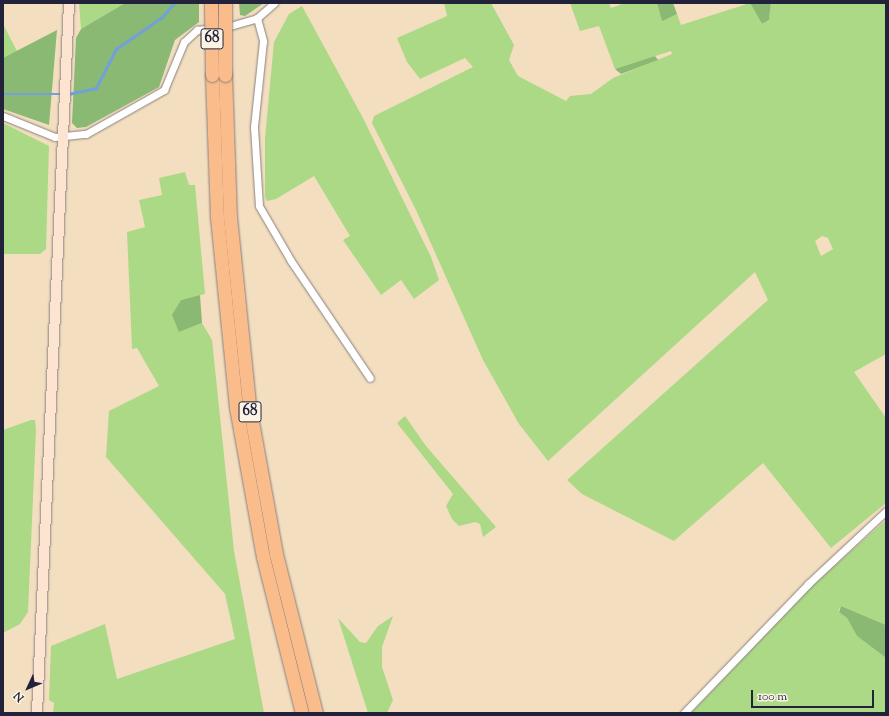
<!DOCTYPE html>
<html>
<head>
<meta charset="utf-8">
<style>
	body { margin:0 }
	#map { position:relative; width:889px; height:716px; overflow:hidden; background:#f3dec0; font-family:"Sorts Mill Goudy",serif }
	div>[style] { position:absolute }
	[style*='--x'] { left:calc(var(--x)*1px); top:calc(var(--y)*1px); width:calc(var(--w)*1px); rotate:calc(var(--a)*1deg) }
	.green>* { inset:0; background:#acd986 }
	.forest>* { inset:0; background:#89b973 }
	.stream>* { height:2.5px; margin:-1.25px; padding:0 1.25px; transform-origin:1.25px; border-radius:1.25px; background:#71a0da }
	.roads { filter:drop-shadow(0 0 1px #8a807e) drop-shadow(0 0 1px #8a807e) }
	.street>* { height:7px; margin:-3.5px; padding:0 3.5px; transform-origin:3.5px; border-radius:3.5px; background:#fff }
	.secondary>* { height:10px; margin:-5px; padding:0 5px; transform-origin:5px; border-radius:5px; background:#fde4d0 }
	.highway>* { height:13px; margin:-6.5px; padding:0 6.5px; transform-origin:6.5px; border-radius:6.5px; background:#f9bc8a }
	.bridges { filter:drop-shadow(0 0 1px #8a807e) drop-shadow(0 0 1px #8a807e) }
	.highway-bridge>* { height:13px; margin:-6.5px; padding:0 6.5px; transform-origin:6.5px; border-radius:6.5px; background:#f9bc8a }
	span { translate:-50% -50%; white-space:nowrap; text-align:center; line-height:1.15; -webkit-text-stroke:4px #fcf5e5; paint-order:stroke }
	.shield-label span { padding:1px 3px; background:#fcf5e5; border:1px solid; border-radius:3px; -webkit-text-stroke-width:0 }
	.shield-label { font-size:15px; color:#22223b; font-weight:700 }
	.frame { position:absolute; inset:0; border:4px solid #22223b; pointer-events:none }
	.north { position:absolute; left:8px; top:668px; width:40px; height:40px; -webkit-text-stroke:3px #fcf5e5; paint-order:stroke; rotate:226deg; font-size:11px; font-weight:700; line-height:16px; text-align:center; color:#22223b }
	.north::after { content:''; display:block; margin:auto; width:14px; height:18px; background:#22223b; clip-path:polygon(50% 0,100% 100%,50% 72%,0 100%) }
	.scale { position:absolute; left:751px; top:690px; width:123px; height:18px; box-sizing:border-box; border:2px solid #22223b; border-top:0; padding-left:5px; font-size:12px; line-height:14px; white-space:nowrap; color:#22223b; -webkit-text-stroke:3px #fcf5e5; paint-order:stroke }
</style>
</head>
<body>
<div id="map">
	<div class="green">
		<i style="clip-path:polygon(79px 3px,125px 3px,81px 29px)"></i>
		<i style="clip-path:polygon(evenodd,444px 3px,491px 3px,514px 45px,509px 60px,518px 76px,566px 101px,570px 96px,591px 94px,613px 78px,672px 54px,671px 51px,615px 69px,599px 26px,580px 31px,570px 3px,609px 3px,611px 8px,625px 3px,657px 3px,662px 20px,677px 14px,681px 25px,750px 3px,762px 24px,769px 20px,771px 3px,886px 3px,886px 354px,854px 372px,886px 418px,886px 503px,831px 548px,763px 463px,674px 541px,582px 494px,567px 480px,768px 300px,755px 272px,548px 461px,519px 424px,483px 360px,416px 210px,372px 123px,374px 116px,473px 67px,465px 58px,420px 79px,407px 62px,397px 38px,447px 16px,444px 3px,822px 236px,828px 238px,833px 249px,821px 256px,815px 241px,822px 236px)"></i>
		<i style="clip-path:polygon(302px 6px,363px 118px,431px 257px,439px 280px,414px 299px,401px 280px,381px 295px,343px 240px,350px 236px,314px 176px,276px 199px,267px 201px,265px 197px,265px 138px,274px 42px,289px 14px)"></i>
		<i style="clip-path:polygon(3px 24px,17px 51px,3px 58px)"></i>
		<i style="clip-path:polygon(3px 123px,49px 146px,46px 249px,40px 254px,3px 254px)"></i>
		<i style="clip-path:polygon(185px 172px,189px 185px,195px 185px,205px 294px,181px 300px,179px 332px,202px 323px,212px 340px,234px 551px,264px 713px,53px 713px,54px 703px,49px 700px,51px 646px,105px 624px,117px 679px,235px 639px,225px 594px,106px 457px,109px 411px,159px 386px,137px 348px,132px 349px,127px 232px,145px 227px,139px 200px,162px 195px,159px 178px)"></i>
		<i style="clip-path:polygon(405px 416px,426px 446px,496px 527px,483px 537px,480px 524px,475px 522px,459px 526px,452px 519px,446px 506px,453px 494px,397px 423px)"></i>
		<i style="clip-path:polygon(31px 420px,35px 420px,36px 429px,28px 612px,20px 624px,3px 633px,3px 430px)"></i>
		<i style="clip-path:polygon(886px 520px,886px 625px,841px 606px,838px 611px,847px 618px,857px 636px,886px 658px,886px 713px,691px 713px,813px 585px)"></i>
		<i style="clip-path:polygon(393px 616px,382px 647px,382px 667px,393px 700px,387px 713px,368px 713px,338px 618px,360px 642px,366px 643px,378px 626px)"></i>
	</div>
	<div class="forest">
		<i style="clip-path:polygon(125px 3px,199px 3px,199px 22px,175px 40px,159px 87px,86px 127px,77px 128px,72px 123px,76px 38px,81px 29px)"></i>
		<i style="clip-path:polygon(239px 3px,264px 3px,245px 16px,240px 15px)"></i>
		<i style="clip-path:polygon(657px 3px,673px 3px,677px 14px,662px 21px)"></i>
		<i style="clip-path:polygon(750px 3px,771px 3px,769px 20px,762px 24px)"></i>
		<i style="clip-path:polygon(57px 30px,49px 125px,3px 109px,3px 58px)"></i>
		<i style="clip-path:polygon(655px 56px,658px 60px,621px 74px,615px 69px)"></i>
		<i style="clip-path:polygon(200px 295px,202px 323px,179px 332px,172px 315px,181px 300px)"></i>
		<i style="clip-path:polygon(841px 606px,886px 625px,886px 658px,857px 636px,847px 618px,839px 612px)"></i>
	</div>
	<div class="stream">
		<i style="--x:3;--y:94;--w:60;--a:0"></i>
		<i style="--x:68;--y:94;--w:29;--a:-12"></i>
		<i style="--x:96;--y:88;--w:44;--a:-62.9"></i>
		<i style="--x:116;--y:49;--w:56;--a:-34.8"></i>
		<i style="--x:162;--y:17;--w:18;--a:-49"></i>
	</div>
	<div class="roads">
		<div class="street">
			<i style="--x:257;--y:18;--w:24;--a:75"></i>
			<i style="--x:263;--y:41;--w:86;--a:96"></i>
			<i style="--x:254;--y:127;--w:79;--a:86.4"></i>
			<i style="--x:259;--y:206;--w:64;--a:59.8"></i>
			<i style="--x:291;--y:261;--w:141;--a:56"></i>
			<i style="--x:223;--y:28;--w:35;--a:-16"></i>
			<i style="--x:257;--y:18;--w:23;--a:-41"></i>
			<i style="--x:3;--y:116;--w:56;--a:22"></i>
			<i style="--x:55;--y:137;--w:31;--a:-6"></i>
			<i style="--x:86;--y:134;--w:90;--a:-29.4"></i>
			<i style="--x:164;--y:90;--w:52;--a:-67.4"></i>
			<i style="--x:184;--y:42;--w:18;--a:-43"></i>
			<i style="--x:197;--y:30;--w:16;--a:-7"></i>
			<i style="--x:684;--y:713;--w:179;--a:-46.1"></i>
			<i style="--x:808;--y:584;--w:107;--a:-43.1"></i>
		</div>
		<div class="secondary">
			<i style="--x:37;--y:713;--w:711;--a:-87.42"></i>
		</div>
		<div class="highway">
			<i style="--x:212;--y:75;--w:142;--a:88"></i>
			<i style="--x:217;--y:217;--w:191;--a:84.3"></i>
			<i style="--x:236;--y:407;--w:152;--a:79.8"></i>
			<i style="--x:263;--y:557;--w:161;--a:76"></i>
			<i style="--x:225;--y:75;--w:142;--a:88"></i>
			<i style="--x:230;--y:217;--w:189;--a:84.2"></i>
			<i style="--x:249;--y:405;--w:151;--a:79.7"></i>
			<i style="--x:276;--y:554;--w:164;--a:75.9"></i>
		</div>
	</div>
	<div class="bridges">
		<div class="highway-bridge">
			<i style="--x:211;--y:3;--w:72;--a:89.2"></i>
			<i style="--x:225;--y:3;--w:72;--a:90"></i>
		</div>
	</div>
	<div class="shield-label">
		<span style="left:212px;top:39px">68</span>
		<span style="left:250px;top:412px">68</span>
	</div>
	<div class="frame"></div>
	<div class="north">N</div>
	<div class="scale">100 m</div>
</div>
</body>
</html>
